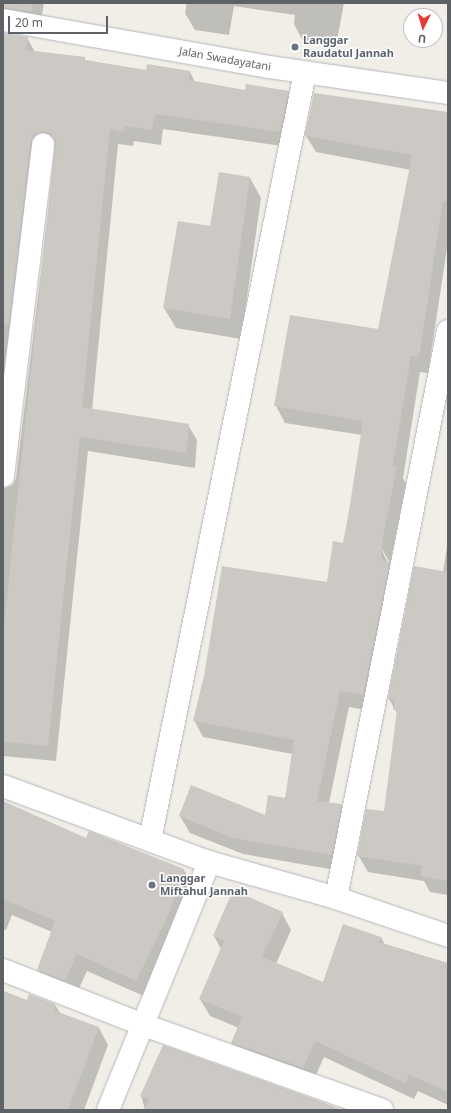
<!DOCTYPE html>
<html>
<head>
<meta charset="utf-8">
<style>
	body { margin:0 }
	#map { position:relative; width:451px; height:1113px; overflow:hidden; background:#f0eee7; font-family:"Noto Sans",sans-serif }
	div>[style] { position:absolute }
	[style*='--x'] { left:calc(var(--x)*1px); top:calc(var(--y)*1px); width:calc(var(--w)*1px); rotate:calc(var(--a)*1deg) }
	.shadow>* { inset:0; background:#0003 }
	.building>* { inset:0; background:#ccc8c4 }
	.roads { filter:drop-shadow(0 0 1px #b4b7bb) drop-shadow(0 0 1px #b4b7bb) }
	.minor>* { height:22px; margin:-11px; padding:0 11px; transform-origin:11px; border-radius:11px; background:#fff }
	.dots>* { width:11px; height:11px; translate:-50% -50%; box-sizing:border-box; border:2px solid #fff; border-radius:50% }
	span { translate:-50% -50%; white-space:nowrap; text-align:center; line-height:1.15; -webkit-text-stroke:3px #fff; paint-order:stroke }
	.worship-label { font-size:11px; color:#5b616d; font-weight:700 }
	.left { translate:0 -50%; text-align:left }
	.street-label { font-size:11px; color:#5e6267 }
	.frame { position:absolute; inset:0; border:4px solid #5e6267; pointer-events:none }
	.north { position:absolute; left:403px; top:8px; width:40px; height:40px; box-sizing:border-box; background:#fff; border:1px solid #bfc0c2; border-radius:50%; rotate:185deg; font-size:11px; font-weight:700; line-height:16px; text-align:center; color:#5e6267 }
	.north::after { content:''; display:block; margin:auto; width:14px; height:18px; background:#e83b35; clip-path:polygon(50% 0,100% 100%,50% 72%,0 100%) }
	.scale { position:absolute; left:8px; top:16px; width:100px; height:18px; box-sizing:border-box; border:2px solid #5e6267; border-top:0; padding-left:5px; font-size:12px; line-height:14px; white-space:nowrap; color:#5e6267; -webkit-text-stroke:3px #fff; paint-order:stroke }
</style>
</head>
<body>
<div id="map">
	<div class="shadow">
		<i style="clip-path:polygon(3px 3px,44px 3px,40px 27px,3px 13px)"></i>
		<i style="clip-path:polygon(187px 3px,344px 3px,336px 46px,303px 41px,294px 24px,295px 15px,234px 6px,229px 35px,195px 30px,185px 13px)"></i>
		<i style="clip-path:polygon(3px 33px,27px 38px,35px 52px,147px 71px,190px 72px,195px 82px,246px 91px,288px 92px,297px 107px,289px 147px,163px 129px,161px 145px,134px 141px,133px 146px,118px 144px,92px 410px,188px 425px,197px 440px,195px 468px,88px 451px,56px 761px,3px 756px,3px 489px,13px 485px,16px 478px,56px 148px,46px 148px,3px 456px)"></i>
		<i style="clip-path:polygon(evenodd,448px 113px,448px 242px,428px 373px,420px 372px,403px 478px,406px 484px,390px 565px,398px 579px,372px 711px,349px 707px,329px 803px,341px 805px,351px 822px,341px 871px,243px 854px,190px 833px,180px 816px,266px 816px,286px 799px,293px 754px,203px 737px,194px 720px,327px 583px,344px 544px,362px 435px,285px 423px,276px 406px,379px 330px,411px 170px,316px 152px,306px 136px,448px 113px,379px 544px,390px 563px,388px 563px,379px 544px)"></i>
		<i style="clip-path:polygon(250px 178px,261px 198px,241px 339px,176px 328px,164px 308px,178px 222px,210px 227px)"></i>
		<i style="clip-path:polygon(448px 540px,448px 895px,430px 892px,424px 881px,368px 872px,358px 855px,385px 813px,398px 715px,389px 699px,443px 572px)"></i>
		<i style="clip-path:polygon(3px 803px,87px 839px,184px 870px,194px 887px,146px 997px,87px 971px,75px 997px,48px 987px,39px 970px,52px 932px,12px 915px,6px 930px,3px 929px)"></i>
		<i style="clip-path:polygon(282px 913px,291px 930px,276px 964px,324px 983px,381px 937px,385px 945px,448px 964px,448px 1105px,418px 1091px,414px 1099px,324px 1057px,312px 1084px,242px 1059px,232px 1043px,239px 1028px,210px 1016px,200px 999px,221px 949px,214px 936px)"></i>
		<i style="clip-path:polygon(3px 991px,27px 1001px,55px 1005px,60px 1013px,99px 1028px,108px 1045px,84px 1110px,3px 1110px)"></i>
		<i style="clip-path:polygon(141px 1095px,324px 1110px,145px 1110px)"></i>
	</div>
	<div class="building">
		<i style="clip-path:polygon(3px 3px,33px 3px,32px 12px,3px 8px)"></i>
		<i style="clip-path:polygon(3px 33px,28px 37px,25px 50px,85px 57px,85px 60px,146px 70px,147px 64px,190px 71px,189px 80px,245px 90px,246px 84px,289px 91px,280px 132px,155px 114px,152px 130px,125px 126px,124px 132px,110px 129px,82px 407px,189px 424px,186px 453px,80px 437px,48px 746px,3px 742px,3px 633px,55px 145px,51px 134px,44px 132px,33px 136px,31px 142px,9px 325px,3px 324px)"></i>
		<i style="clip-path:polygon(314px 93px,448px 112px,448px 202px,443px 201px,419px 357px,411px 356px,393px 466px,397px 466px,381px 549px,382px 561px,390px 562px,363px 695px,340px 691px,317px 801px,342px 804px,332px 855px,233px 838px,179px 816px,191px 785px,265px 815px,268px 795px,285px 798px,294px 740px,193px 721px,204px 676px,222px 566px,327px 582px,333px 541px,343px 543px,349px 511px,363px 421px,274px 406px,290px 315px,378px 329px,412px 155px,305px 136px)"></i>
		<i style="clip-path:polygon(219px 172px,250px 177px,230px 319px,163px 308px,178px 221px,210px 226px)"></i>
		<i style="clip-path:polygon(414px 566px,448px 572px,448px 881px,420px 876px,422px 866px,357px 856px,366px 809px,384px 811px,397px 710px,393px 710px,395px 700px,388px 699px)"></i>
		<i style="clip-path:polygon(3px 801px,86px 838px,89px 831px,184px 869px,167px 918px,136px 981px,77px 954px,65px 981px,37px 970px,55px 921px,3px 899px)"></i>
		<i style="clip-path:polygon(233px 890px,283px 912px,262px 957px,323px 982px,343px 924px,381px 937px,379px 942px,448px 963px,448px 1092px,409px 1075px,405px 1083px,315px 1041px,303px 1068px,231px 1043px,242px 1017px,199px 999px,224px 941px,213px 936px)"></i>
		<i style="clip-path:polygon(3px 991px,27px 1000px,29px 994px,55px 1004px,55px 1011px,99px 1027px,68px 1110px,3px 1110px)"></i>
		<i style="clip-path:polygon(163px 1045px,325px 1103px,341px 1110px,144px 1110px,149px 1099px,140px 1096px)"></i>
	</div>
	<div class="roads">
		<div class="minor">
			<i style="--x:3;--y:20;--w:270;--a:10"></i>
			<i style="--x:269;--y:67;--w:181;--a:8.3"></i>
			<i style="--x:3;--y:476;--w:334;--a:-83.1"></i>
			<i style="--x:3;--y:786;--w:220;--a:20.3"></i>
			<i style="--x:209;--y:862;--w:132;--a:15.8"></i>
			<i style="--x:336;--y:898;--w:118;--a:18.7"></i>
			<i style="--x:150;--y:840;--w:783;--a:-78.58"></i>
			<i style="--x:336;--y:898;--w:578;--a:-78.83"></i>
			<i style="--x:3;--y:970;--w:148;--a:21.4"></i>
			<i style="--x:141;--y:1024;--w:256;--a:19.6"></i>
			<i style="--x:108;--y:1110;--w:268;--a:-67.8"></i>
		</div>
	</div>
	<div class="dots">
		<i style="left:295px;top:47px;background:#6b7280"></i>
		<i style="left:152px;top:885px;background:#6b7280"></i>
	</div>
	<div class="worship-label">
		<span class="left" style="left:303px;top:47px">Langgar<br>Raudatul Jannah</span>
		<span class="left" style="left:160px;top:885px">Langgar<br>Miftahul Jannah</span>
	</div>
	<div class="street-label">
		<span style="left:225px;top:59px;rotate:10deg">Jalan Swadayatani</span>
	</div>
	<div class="frame"></div>
	<div class="north">U</div>
	<div class="scale">20 m</div>
</div>
</body>
</html>
